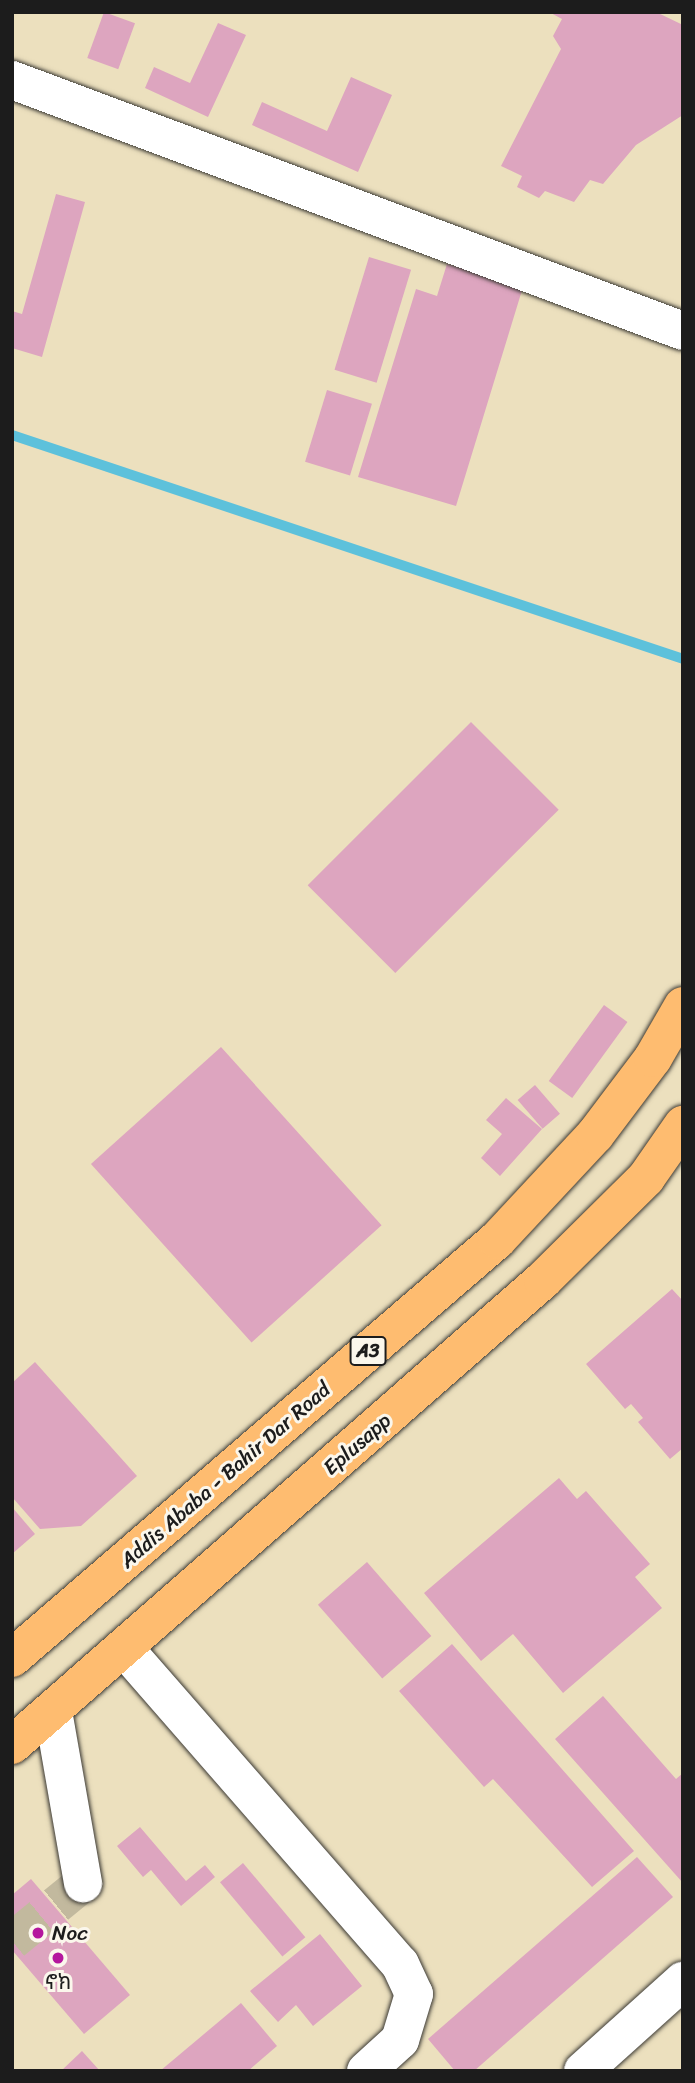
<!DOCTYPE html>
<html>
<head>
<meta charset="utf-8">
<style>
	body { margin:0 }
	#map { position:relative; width:695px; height:2083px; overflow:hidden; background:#ece0be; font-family:Sriracha,"Noto Sans Ethiopic",sans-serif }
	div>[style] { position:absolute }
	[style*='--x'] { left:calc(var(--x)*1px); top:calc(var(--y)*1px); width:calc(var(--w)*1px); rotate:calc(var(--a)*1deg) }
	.stream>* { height:10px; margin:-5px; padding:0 5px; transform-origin:5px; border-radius:5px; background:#5dc1db }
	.building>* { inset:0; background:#dda5bf; transform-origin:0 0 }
	.minor-tunnel>* { height:38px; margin-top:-19px; transform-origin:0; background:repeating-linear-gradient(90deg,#c2b99e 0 38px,transparent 0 57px) }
	.roads { filter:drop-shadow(0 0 2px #3b3934) drop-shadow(0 0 2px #3b3934) }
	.minor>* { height:38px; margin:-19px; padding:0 19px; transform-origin:19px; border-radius:19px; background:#fff }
	.highway>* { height:38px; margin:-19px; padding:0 19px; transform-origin:19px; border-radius:19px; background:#febc70 }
	.dots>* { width:19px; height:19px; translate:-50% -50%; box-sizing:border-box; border:4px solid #fbf7ec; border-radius:50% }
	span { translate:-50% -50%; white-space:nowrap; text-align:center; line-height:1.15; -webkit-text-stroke:6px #fbf7ec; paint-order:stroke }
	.shield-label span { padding:2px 5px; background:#fbf7ec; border:2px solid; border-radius:5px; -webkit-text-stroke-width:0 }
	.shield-label { font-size:19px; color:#1c1c1c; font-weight:700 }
	.street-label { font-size:21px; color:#1c1c1c }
	.poi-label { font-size:21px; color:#1c1c1c }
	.left { translate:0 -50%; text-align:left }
	.frame { position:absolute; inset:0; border:14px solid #1c1c1c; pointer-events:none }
</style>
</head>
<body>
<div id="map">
	<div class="stream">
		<i style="--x:12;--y:435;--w:707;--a:18.46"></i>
	</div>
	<div class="building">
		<i style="left:104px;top:12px;width:33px;height:49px;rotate:20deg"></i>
		<i style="clip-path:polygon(549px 12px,656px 12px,683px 25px,683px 115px,636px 145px,603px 184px,590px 180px,574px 202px,545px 191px,539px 198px,517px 187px,522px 176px,501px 166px,561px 49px,553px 36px,562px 19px)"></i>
		<i style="clip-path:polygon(218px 23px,246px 35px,208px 117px,145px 88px,154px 67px,190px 83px)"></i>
		<i style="clip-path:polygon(351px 77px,392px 95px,358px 172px,252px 125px,262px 102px,327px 131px)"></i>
		<i style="clip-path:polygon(56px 194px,85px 202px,42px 357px,12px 348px,12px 311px,22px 314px)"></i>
		<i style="left:369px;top:257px;width:44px;height:118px;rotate:17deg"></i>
		<i style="clip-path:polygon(447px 264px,523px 287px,456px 506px,358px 477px,416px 289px,437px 296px)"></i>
		<i style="left:327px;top:390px;width:47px;height:75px;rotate:17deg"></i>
		<i style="left:471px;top:722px;width:124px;height:231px;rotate:45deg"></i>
		<i style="left:604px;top:1005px;width:29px;height:94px;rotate:36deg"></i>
		<i style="left:221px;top:1047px;width:240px;height:175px;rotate:48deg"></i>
		<i style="left:535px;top:1085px;width:38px;height:23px;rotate:49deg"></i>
		<i style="clip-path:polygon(506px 1098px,542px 1129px,500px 1176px,481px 1158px,502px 1134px,486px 1120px)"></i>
		<i style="clip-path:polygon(672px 1289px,683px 1301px,683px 1448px,670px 1459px,638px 1422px,643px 1418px,631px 1404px,625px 1409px,586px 1364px)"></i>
		<i style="clip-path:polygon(35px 1362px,137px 1476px,81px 1526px,40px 1529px,12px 1497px,12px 1383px)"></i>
		<i style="clip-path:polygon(559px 1478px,577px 1499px,586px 1491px,650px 1564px,635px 1577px,662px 1608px,563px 1693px,513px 1634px,481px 1661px,424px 1593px)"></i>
		<i style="clip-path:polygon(12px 1507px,35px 1534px,12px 1554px)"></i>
		<i style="left:367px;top:1562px;width:98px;height:65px;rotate:49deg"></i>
		<i style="clip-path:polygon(452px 1644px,634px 1851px,592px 1887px,493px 1779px,484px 1787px,399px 1691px)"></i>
		<i style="clip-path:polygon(603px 1696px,676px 1779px,683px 1773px,683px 1883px,555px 1739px)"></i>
		<i style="clip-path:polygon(140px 1827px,186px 1881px,205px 1865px,215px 1877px,181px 1906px,151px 1870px,143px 1877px,117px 1846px)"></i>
		<i style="clip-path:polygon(637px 1857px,673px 1897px,474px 2071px,455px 2071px,428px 2039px)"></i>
		<i style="left:243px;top:1863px;width:97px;height:30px;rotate:50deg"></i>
		<i style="clip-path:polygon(31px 1879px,130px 1995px,84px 2034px,12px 1950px,12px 1895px)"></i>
		<i style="clip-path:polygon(320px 1934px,362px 1986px,313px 2026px,296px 2005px,278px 2022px,250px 1991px)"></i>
		<i style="clip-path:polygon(241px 2003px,277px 2046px,248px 2071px,160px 2071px)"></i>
		<i style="clip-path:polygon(82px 2051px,100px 2071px,61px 2071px)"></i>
	</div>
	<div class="minor-tunnel">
		<i style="--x:12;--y:1941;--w:92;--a:-39.2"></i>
	</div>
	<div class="roads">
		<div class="minor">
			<i style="--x:12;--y:80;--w:716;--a:20.51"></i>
			<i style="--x:124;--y:1648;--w:420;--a:48.9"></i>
			<i style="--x:400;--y:1964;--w:33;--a:65"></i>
			<i style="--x:414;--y:1994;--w:48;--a:106.9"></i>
			<i style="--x:400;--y:2040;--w:46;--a:137.6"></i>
			<i style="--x:53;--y:1711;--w:175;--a:80.1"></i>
			<i style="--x:583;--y:2071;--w:135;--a:-42"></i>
		</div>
		<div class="highway">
			<i style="--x:12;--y:1658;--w:640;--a:-40.76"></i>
			<i style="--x:497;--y:1240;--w:144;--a:-47"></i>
			<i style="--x:595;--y:1135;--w:96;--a:-53"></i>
			<i style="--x:653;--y:1058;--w:60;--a:-60"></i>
			<i style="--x:12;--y:1745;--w:706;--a:-41.21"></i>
			<i style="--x:543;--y:1280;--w:145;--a:-44.7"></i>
			<i style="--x:646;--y:1178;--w:65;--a:-55.1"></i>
		</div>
	</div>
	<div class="dots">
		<i style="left:38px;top:1933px;background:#b5179e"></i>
		<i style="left:58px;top:1958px;background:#b5179e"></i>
	</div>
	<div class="shield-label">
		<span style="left:368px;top:1351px">A3</span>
	</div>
	<div class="street-label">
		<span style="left:357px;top:1444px;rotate:-41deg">Eplusapp</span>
		<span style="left:225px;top:1475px;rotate:-41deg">Addis Ababa - Bahir Dar Road</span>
	</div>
	<div class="poi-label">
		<span class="left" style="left:52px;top:1933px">Noc</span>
		<span style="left:58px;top:1982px">ኖክ</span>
	</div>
	<div class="frame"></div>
</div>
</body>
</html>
